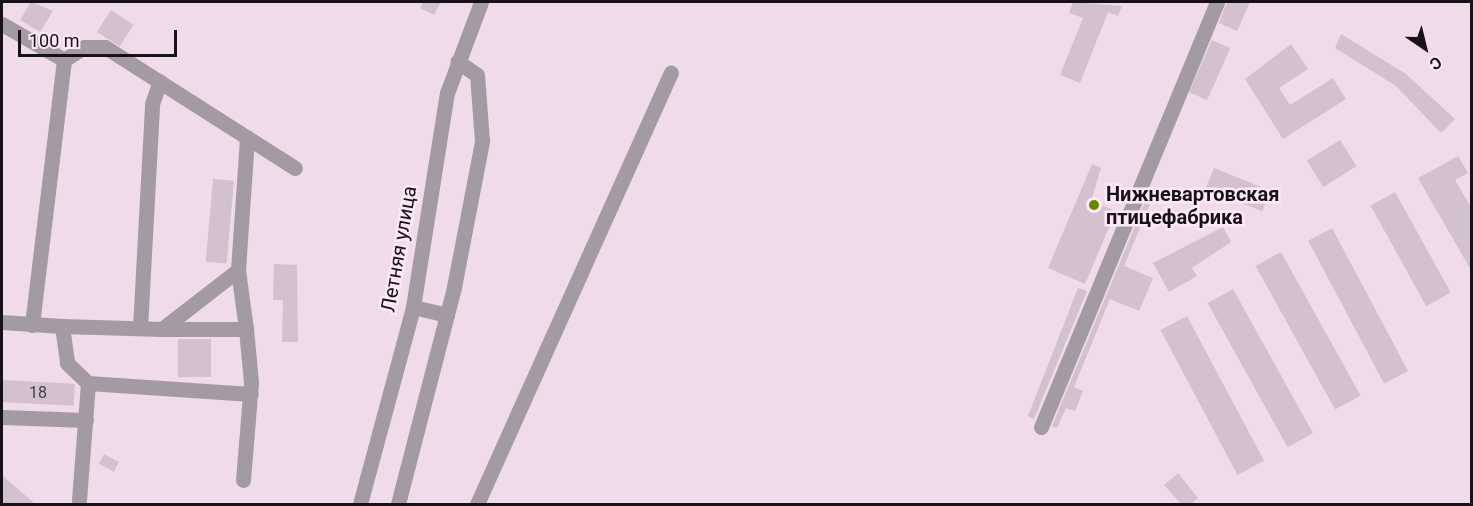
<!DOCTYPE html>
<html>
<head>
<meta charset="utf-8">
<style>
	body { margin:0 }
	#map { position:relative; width:1473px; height:506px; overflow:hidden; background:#efdbea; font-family:Roboto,sans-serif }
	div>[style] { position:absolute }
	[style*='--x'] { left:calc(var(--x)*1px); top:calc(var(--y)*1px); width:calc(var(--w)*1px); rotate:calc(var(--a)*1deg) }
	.building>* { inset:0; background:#d4c1cf; transform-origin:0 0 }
	.minor>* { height:15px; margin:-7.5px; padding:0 7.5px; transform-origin:7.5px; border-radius:7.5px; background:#a49ba2 }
	.dots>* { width:16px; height:16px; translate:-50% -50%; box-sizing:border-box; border:3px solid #fce8f7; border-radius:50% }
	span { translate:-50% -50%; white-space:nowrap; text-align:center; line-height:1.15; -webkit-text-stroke:5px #fce8f7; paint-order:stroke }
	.number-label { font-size:16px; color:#473d44 }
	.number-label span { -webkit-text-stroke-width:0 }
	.poi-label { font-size:20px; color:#181116; font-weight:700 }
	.left { translate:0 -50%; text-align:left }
	.street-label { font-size:20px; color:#181116 }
	.frame { position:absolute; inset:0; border:3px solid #181116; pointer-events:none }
	.north { position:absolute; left:1395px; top:18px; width:60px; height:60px; -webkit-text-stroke:4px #fce8f7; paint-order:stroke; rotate:145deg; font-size:16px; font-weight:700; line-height:24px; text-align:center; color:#181116 }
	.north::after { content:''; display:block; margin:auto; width:21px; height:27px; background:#181116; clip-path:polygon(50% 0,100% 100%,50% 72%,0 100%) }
	.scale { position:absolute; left:18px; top:30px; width:159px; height:27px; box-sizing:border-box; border:3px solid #181116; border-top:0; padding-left:8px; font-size:18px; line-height:21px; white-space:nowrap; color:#181116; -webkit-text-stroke:4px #fce8f7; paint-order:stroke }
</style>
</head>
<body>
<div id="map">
	<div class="building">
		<i style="clip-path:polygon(31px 2px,53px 11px,40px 32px,20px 20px)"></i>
		<i style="clip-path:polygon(423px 2px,441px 2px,434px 15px,420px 8px)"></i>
		<i style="clip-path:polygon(1073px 2px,1122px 6px,1118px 16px,1108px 12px,1080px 83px,1060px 75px,1083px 18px,1069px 13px)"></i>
		<i style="clip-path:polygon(1227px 2px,1250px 2px,1237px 31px,1219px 23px)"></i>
		<i style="left:111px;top:10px;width:27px;height:26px;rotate:33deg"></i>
		<i style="clip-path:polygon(1341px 34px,1406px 74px,1455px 119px,1441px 133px,1396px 86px,1335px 48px)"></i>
		<i style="left:1212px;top:40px;width:20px;height:57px;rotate:24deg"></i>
		<i style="clip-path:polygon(1291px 44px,1308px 69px,1279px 88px,1290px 105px,1333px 78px,1346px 99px,1283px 139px,1245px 79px)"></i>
		<i style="left:1340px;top:140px;width:31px;height:39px;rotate:58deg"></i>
		<i style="clip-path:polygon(1458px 156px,1468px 173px,1455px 180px,1472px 209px,1472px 272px,1418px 178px)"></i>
		<i style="clip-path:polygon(1092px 164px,1101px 168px,1091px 201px,1116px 211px,1085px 284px,1048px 268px)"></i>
		<i style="left:1214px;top:168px;width:61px;height:22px;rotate:22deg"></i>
		<i style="left:213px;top:179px;width:21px;height:83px;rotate:5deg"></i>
		<i style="left:1395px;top:192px;width:115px;height:28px;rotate:61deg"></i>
		<i style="clip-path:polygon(1145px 202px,1150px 204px,1124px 266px,1153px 278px,1139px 311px,1110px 299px,1074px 387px,1083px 391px,1075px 411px,1066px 408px,1057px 428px,1052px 426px)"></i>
		<i style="clip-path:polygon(1223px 227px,1231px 242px,1192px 268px,1197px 276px,1169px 292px,1153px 263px)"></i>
		<i style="left:1332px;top:228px;width:162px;height:27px;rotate:62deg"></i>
		<i style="left:1281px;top:252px;width:164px;height:29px;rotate:61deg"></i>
		<i style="clip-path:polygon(274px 264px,297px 265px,298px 342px,282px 342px,283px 300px,273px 300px)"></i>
		<i style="clip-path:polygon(1078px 288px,1087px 291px,1034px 419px,1028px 416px)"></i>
		<i style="left:1233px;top:289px;width:165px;height:29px;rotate:61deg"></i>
		<i style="left:1187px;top:316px;width:164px;height:30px;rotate:62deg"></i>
		<i style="left:178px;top:339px;width:33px;height:38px"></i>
		<i style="left:2px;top:380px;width:73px;height:22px;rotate:3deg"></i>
		<i style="left:104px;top:454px;width:17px;height:11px;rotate:28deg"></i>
		<i style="clip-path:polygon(1178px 473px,1198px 498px,1191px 504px,1181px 504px,1164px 485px)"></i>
		<i style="clip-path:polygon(2px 475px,35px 504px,2px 504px)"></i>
	</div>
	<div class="minor">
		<i style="--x:2;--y:24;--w:72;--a:30.1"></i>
		<i style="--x:64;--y:60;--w:267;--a:96.9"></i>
		<i style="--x:64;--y:60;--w:24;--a:-33"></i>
		<i style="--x:84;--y:47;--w:21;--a:0"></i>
		<i style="--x:105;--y:47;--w:225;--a:32.5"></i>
		<i style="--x:413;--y:307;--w:35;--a:13"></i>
		<i style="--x:2;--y:322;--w:60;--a:3.8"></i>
		<i style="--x:62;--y:326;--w:37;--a:82"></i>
		<i style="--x:67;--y:363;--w:29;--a:44"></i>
		<i style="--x:88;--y:383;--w:118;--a:94.4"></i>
		<i style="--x:62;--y:326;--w:100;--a:1.7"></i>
		<i style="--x:162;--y:329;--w:96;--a:-37.8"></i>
		<i style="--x:238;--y:270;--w:133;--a:-86.1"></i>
		<i style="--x:140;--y:328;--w:224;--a:-86.9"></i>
		<i style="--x:152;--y:104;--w:24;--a:-71"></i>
		<i style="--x:162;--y:329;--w:84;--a:0"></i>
		<i style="--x:246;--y:329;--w:60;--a:-97.7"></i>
		<i style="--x:88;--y:383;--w:163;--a:3.9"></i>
		<i style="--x:2;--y:417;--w:84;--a:2"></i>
		<i style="--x:1041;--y:427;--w:460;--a:-67.5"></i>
		<i style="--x:243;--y:480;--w:98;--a:-85.3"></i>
		<i style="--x:251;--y:382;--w:53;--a:-95.4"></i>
		<i style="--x:360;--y:504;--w:204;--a:-74.9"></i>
		<i style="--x:413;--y:307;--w:217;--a:-81"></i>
		<i style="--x:447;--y:93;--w:97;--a:-69.5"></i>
		<i style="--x:398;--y:504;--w:224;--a:-75.5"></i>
		<i style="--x:454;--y:287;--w:149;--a:-79.1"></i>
		<i style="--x:482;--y:141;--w:66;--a:-94.3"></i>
		<i style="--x:477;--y:75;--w:24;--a:-145"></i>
		<i style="--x:477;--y:504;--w:473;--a:-65.8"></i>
	</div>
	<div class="dots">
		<i style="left:1094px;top:205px;background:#668600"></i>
	</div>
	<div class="number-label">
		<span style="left:38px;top:393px">18</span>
	</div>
	<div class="poi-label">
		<span class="left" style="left:1106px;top:206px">Нижневартовская<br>птицефабрика</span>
	</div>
	<div class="street-label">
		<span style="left:399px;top:249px;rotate:-80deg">Летняя улица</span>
	</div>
	<div class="frame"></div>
	<div class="north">С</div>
	<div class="scale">100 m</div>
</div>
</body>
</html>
